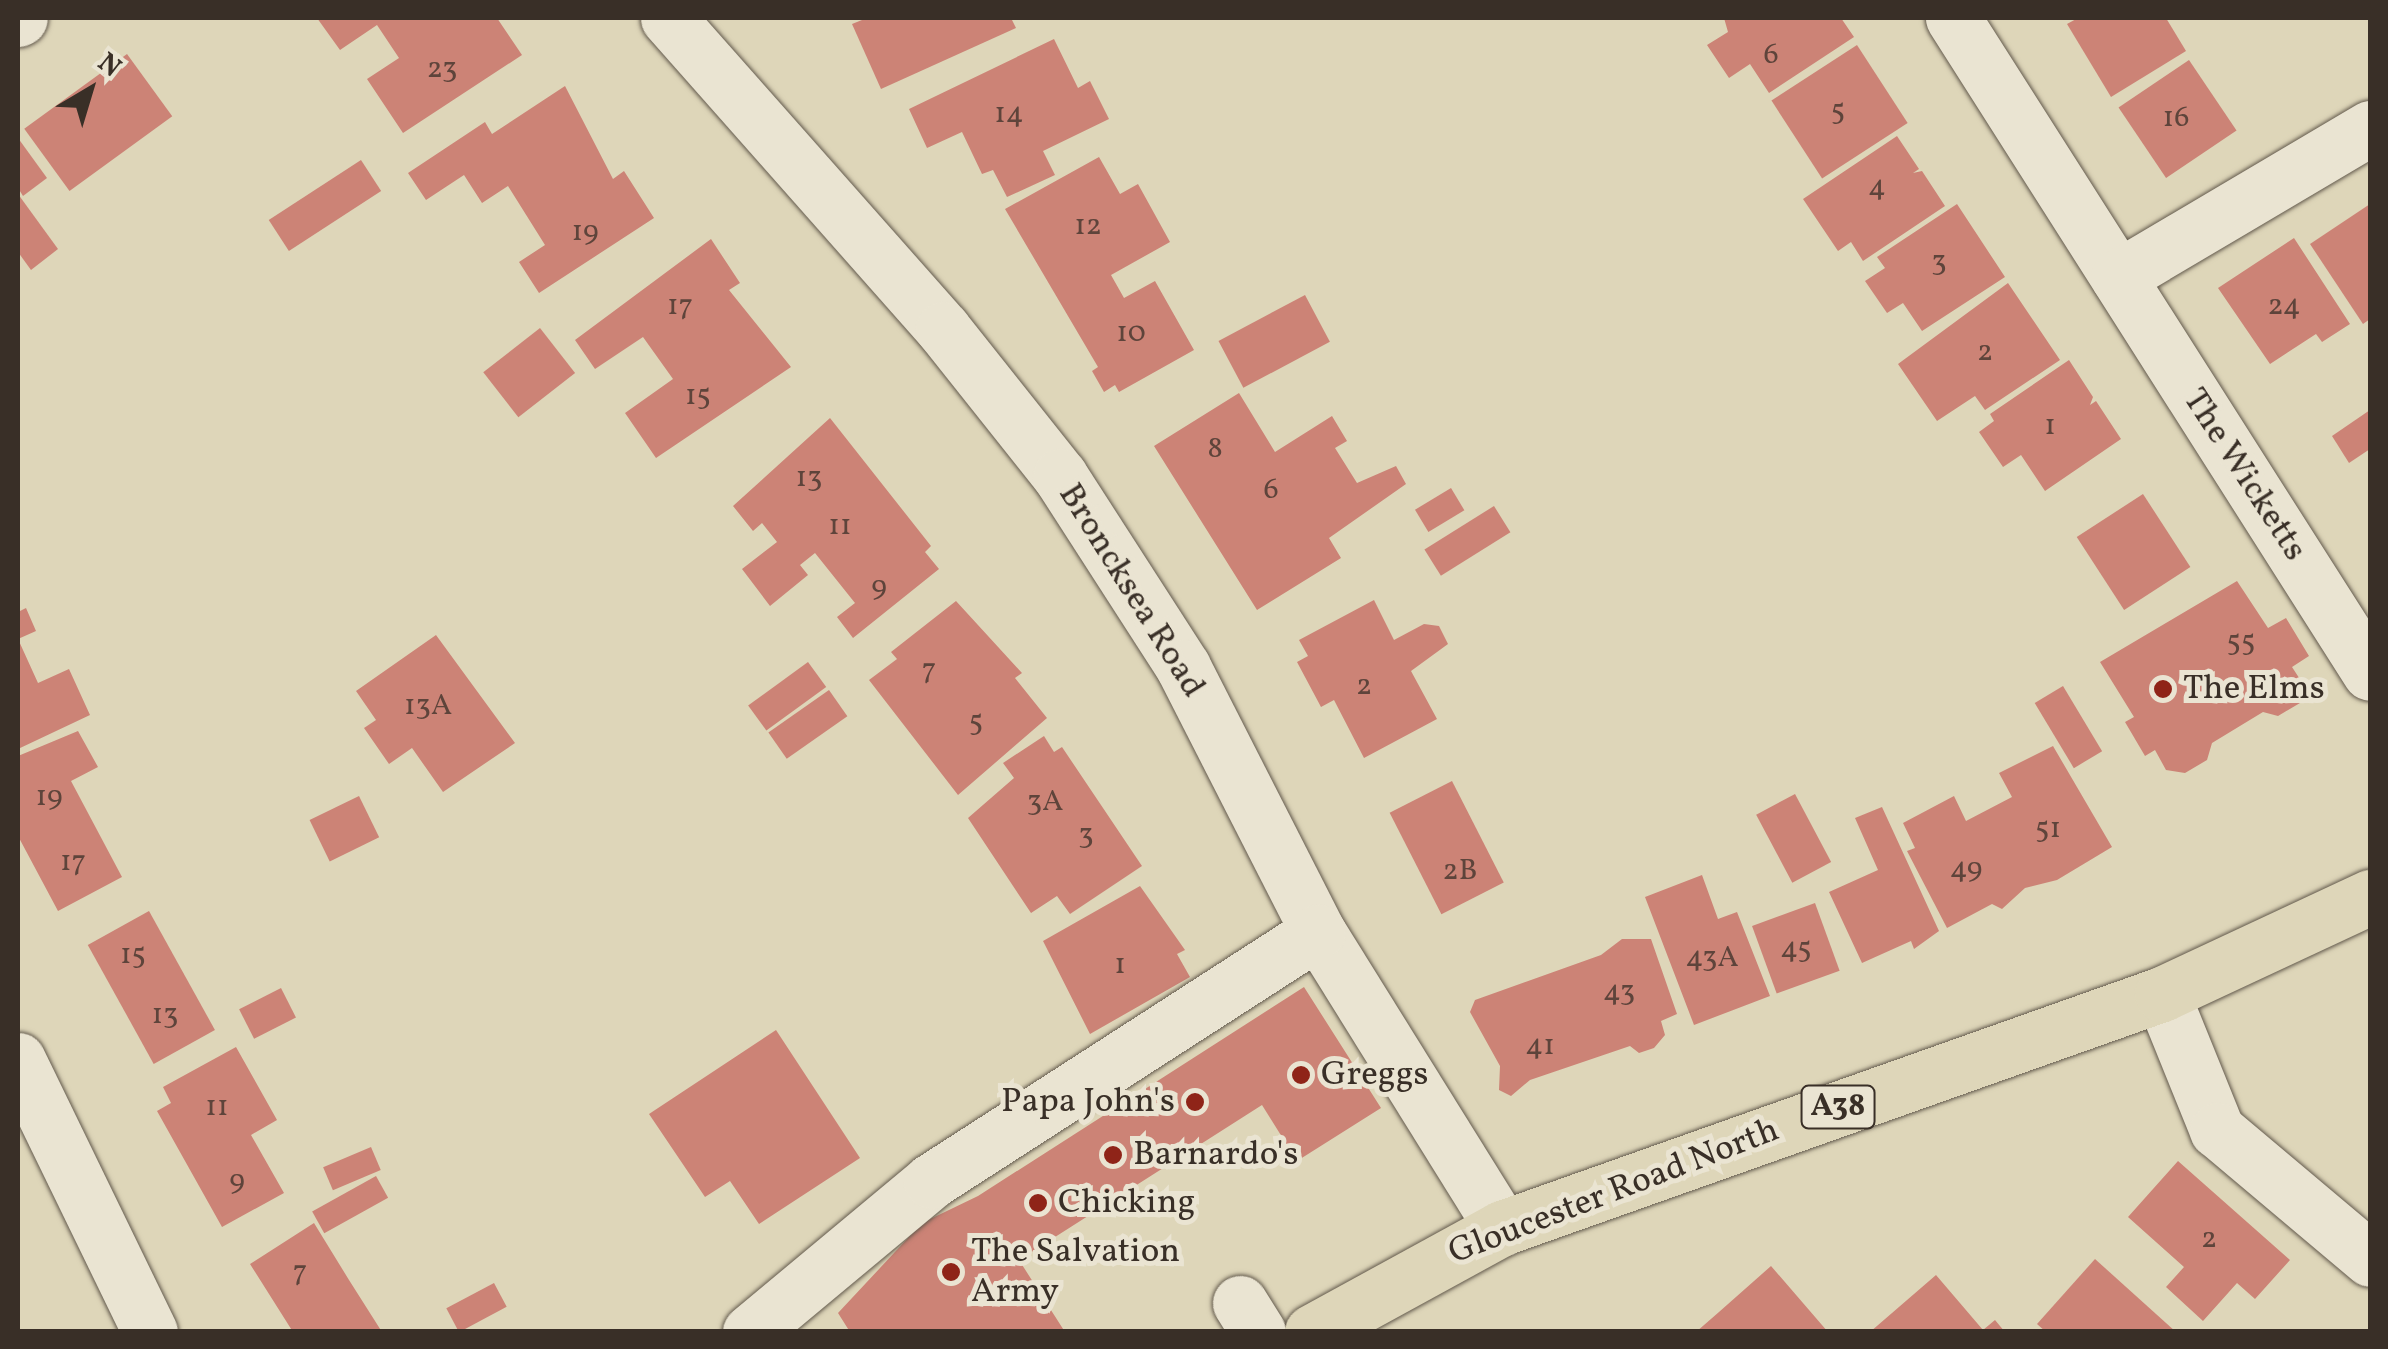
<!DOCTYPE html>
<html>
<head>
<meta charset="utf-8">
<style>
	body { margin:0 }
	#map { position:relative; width:2388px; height:1349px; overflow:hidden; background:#ded6b9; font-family:Vollkorn,serif }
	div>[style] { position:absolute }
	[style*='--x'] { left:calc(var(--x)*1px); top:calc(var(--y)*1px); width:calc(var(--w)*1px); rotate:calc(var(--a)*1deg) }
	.building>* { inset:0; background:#cc8376; transform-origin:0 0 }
	.roads { filter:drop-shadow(0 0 2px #62594c) drop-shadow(0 0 2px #62594c) }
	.minor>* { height:55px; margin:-27.5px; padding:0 27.5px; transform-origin:27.5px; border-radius:27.5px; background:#eae4d2 }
	.major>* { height:55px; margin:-27.5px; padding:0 27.5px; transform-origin:27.5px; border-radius:27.5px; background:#ded6b9 }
	.dots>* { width:28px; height:28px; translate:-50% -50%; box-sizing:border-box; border:5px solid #eae4d2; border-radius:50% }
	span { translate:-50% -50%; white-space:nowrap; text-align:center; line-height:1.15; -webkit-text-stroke:10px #eae4d2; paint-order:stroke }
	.number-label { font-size:30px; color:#5e443b }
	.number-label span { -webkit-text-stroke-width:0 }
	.shield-label span { padding:2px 8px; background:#eae4d2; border:2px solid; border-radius:8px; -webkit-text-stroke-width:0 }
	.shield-label { font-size:32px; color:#392f27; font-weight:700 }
	.street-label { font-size:35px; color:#392f27 }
	.poi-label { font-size:35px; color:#392f27 }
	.left { translate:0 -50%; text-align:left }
	.right { translate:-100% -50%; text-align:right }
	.frame { position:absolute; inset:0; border:20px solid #392f27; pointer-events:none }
	.north { position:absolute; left:40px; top:40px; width:100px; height:100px; -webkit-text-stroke:8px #eae4d2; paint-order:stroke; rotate:38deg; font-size:28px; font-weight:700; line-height:40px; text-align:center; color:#392f27 }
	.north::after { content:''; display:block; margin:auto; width:35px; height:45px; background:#392f27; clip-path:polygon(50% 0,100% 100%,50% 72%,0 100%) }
</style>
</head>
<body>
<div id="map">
	<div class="building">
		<i style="clip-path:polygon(317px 18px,497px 18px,522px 55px,403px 133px,367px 79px,399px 58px,377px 25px,340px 50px)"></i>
		<i style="clip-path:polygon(867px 18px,1011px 18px,1016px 28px,881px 89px,852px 24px)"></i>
		<i style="clip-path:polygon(1841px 18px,1854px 37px,1769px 93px,1750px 64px,1729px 78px,1707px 45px,1728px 32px,1724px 18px)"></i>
		<i style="clip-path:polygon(2078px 18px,2166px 18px,2186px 51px,2111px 97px,2067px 24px)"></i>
		<i style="clip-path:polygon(1054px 39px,1078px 88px,1090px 81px,1109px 119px,1043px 151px,1055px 175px,1007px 197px,993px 170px,982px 174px,962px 132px,927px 148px,909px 109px)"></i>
		<i style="left:1857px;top:45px;width:93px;height:102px;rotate:57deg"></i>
		<i style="left:127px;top:54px;width:77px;height:127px;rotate:54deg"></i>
		<i style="left:2189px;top:60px;width:85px;height:85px;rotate:56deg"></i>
		<i style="clip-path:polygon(565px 86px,613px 179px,624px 171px,654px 218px,539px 293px,519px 262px,545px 245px,508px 186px,482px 203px,464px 175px,426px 200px,408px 173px,485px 122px,492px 134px)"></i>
		<i style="clip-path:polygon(1897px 136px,1919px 169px,1913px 173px,1922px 171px,1945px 206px,1863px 261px,1851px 242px,1838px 251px,1803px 199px)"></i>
		<i style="clip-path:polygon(18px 138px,47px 178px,23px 196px,18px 188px)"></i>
		<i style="clip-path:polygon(1099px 157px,1120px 194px,1138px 184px,1170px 242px,1111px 275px,1124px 298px,1155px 281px,1194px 350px,1119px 392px,1115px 385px,1104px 392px,1092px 371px,1098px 367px,1005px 209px)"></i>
		<i style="left:361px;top:160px;width:37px;height:110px;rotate:57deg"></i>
		<i style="clip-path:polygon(18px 194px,58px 249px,31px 270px,18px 252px)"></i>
		<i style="clip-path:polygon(1957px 204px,2005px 277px,1922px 331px,1903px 303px,1887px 313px,1865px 281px,1885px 268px,1877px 257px)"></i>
		<i style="clip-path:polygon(2370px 204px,2370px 319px,2363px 324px,2310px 244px)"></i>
		<i style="clip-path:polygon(2294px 238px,2350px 324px,2322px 342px,2316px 334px,2270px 364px,2218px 288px)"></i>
		<i style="clip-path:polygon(711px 239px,740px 283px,729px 290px,791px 367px,656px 458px,625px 413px,673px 379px,643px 337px,595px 369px,575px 340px)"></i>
		<i style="clip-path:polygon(2008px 283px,2060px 360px,1985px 410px,1975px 396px,1937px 421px,1898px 364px)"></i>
		<i style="left:1305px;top:295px;width:53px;height:98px;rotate:62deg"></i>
		<i style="left:540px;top:328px;width:57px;height:72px;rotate:52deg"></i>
		<i style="clip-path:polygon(2069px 360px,2093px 397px,2090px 405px,2096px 401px,2121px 439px,2045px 491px,2021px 455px,2003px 467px,1979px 432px,1994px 421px,1990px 414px)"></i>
		<i style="clip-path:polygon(1239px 393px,1275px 452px,1332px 416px,1347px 441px,1335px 448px,1357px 483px,1396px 466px,1406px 484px,1329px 538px,1341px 558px,1257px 610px,1154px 446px)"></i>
		<i style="clip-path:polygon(2370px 410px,2370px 449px,2349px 463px,2332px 436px)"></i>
		<i style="clip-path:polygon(830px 418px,931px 546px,925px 552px,939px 569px,853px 638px,837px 617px,855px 603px,815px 553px,800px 565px,808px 575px,770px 606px,742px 569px,777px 542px,762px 523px,753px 531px,733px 506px)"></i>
		<i style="left:1451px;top:488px;width:26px;height:42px;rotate:59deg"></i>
		<i style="left:2143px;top:494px;width:87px;height:79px;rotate:57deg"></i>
		<i style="left:1494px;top:506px;width:31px;height:82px;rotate:58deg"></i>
		<i style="clip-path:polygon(2237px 581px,2268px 628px,2286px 618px,2309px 656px,2292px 667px,2305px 687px,2300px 703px,2278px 716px,2263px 712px,2212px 743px,2207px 760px,2185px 773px,2166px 770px,2155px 750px,2145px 756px,2125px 722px,2134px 717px,2100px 662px)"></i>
		<i style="clip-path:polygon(1374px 600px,1394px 640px,1424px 624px,1439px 626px,1448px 644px,1411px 671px,1437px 719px,1364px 758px,1334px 700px,1321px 707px,1297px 662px,1308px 656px,1299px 640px)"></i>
		<i style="clip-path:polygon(956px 601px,1022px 673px,1015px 678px,1047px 718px,958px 795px,869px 680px,897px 659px,891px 652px)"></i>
		<i style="clip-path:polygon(26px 608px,36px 631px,18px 639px,38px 683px,69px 669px,90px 715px,18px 749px,18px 612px)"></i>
		<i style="clip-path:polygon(436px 635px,515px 743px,443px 792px,412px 748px,389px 764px,364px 728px,376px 720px,356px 691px)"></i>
		<i style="left:808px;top:662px;width:31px;height:74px;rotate:54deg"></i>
		<i style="left:2063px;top:686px;width:76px;height:33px;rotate:59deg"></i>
		<i style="left:829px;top:690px;width:32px;height:74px;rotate:55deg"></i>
		<i style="clip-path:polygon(78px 731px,98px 767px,71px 781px,122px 877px,58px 911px,18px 836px,18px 756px)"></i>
		<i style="clip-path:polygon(1044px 736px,1054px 752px,1062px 747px,1142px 866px,1070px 914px,1057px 896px,1031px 913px,968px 818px,1014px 778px,1003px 763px)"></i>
		<i style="clip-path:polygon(2053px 746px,2112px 847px,2057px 880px,2025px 888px,2002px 909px,1992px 904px,1947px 928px,1907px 851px,1915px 848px,1903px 823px,1954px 796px,1966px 821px,2012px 797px,1999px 773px)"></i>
		<i style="left:1452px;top:781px;width:114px;height:70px;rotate:63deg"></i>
		<i style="left:1795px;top:794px;width:77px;height:44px;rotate:62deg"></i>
		<i style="left:359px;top:796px;width:46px;height:55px;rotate:64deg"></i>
		<i style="clip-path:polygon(1882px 807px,1939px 931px,1914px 949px,1911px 941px,1862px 963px,1829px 892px,1878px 870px,1855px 818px)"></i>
		<i style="clip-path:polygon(1702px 875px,1718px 919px,1737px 912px,1770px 996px,1694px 1025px,1645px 897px)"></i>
		<i style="clip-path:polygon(1140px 886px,1185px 950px,1177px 954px,1190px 977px,1090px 1034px,1043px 941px)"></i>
		<i style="left:1815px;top:903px;width:72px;height:67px;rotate:70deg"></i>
		<i style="left:149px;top:911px;width:136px;height:70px;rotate:61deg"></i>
		<i style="clip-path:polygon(1622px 939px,1651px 939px,1677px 1014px,1661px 1021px,1665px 1035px,1654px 1048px,1639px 1053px,1630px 1046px,1530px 1080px,1511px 1096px,1499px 1090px,1500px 1066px,1470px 1012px,1475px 1000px,1601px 955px)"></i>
		<i style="clip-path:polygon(1304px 987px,1381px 1108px,1297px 1161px,1262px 1105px,1019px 1260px,1065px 1332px,850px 1332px,838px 1313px,922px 1223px,978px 1196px)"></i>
		<i style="left:281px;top:988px;width:33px;height:47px;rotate:63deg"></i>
		<i style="clip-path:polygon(776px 1030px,860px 1158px,759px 1224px,730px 1181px,705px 1197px,649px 1114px)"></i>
		<i style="clip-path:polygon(236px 1047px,277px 1120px,251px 1135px,284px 1193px,222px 1227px,157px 1111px,171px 1103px,163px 1087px)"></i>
		<i style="left:371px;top:1147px;width:25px;height:52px;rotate:67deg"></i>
		<i style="clip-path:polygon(2178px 1161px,2290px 1260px,2255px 1299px,2237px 1283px,2203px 1321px,2166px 1287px,2184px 1267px,2128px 1217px)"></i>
		<i style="left:376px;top:1176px;width:25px;height:73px;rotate:61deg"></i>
		<i style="clip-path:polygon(314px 1223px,349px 1280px,382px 1332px,293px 1332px,250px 1264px)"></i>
		<i style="clip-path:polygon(2095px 1259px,2176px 1332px,2046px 1332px,2037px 1324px)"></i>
		<i style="clip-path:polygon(1771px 1266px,1828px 1332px,1696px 1332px,1719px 1312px)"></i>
		<i style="clip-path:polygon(1936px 1275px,1983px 1330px,1995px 1320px,2005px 1332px,1870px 1332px)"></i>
		<i style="left:494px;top:1283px;width:27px;height:54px;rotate:62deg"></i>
	</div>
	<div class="roads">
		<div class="minor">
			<i style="--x:668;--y:18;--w:415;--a:48.5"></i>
			<i style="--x:943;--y:329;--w:188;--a:51.5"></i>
			<i style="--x:1060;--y:476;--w:227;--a:57.2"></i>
			<i style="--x:1183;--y:667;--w:297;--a:63"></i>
			<i style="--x:1318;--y:932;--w:349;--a:58.1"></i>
			<i style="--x:1953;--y:18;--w:776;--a:57.52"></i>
			<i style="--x:18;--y:19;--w:2;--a:-27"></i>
			<i style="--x:2118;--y:277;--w:293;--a:-30.6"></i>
			<i style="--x:2162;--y:994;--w:147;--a:68"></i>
			<i style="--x:2217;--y:1130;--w:200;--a:40.1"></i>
			<i style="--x:18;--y:1060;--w:302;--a:64.1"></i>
			<i style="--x:1240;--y:1303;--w:34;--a:58"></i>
			<i style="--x:750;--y:1332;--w:236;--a:-39.8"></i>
			<i style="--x:931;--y:1181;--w:460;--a:-32.8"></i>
		</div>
		<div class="major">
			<i style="--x:1312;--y:1332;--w:217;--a:-28.7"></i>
			<i style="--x:1502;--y:1228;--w:700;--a:-19.52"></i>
			<i style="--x:2162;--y:994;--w:230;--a:-25"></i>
		</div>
	</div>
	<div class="dots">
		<i style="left:2163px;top:689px;background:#8f2418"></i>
		<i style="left:1301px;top:1075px;background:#8f2418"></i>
		<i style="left:1195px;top:1102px;background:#8f2418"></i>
		<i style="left:1113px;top:1155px;background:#8f2418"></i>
		<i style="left:1038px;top:1203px;background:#8f2418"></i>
		<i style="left:951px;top:1272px;background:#8f2418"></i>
	</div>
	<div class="number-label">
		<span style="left:1771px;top:55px">6</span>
		<span style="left:442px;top:69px">23</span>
		<span style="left:1838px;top:111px">5</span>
		<span style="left:1009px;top:114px">14</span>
		<span style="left:2176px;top:118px">16</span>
		<span style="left:1877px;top:187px">4</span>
		<span style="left:1088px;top:226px">12</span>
		<span style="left:585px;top:232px">19</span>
		<span style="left:1939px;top:262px">3</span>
		<span style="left:680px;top:306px">17</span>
		<span style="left:2284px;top:306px">24</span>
		<span style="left:1131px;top:333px">10</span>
		<span style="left:1985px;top:352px">2</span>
		<span style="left:698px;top:396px">15</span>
		<span style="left:2050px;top:426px">1</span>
		<span style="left:1215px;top:449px">8</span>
		<span style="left:809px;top:478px">13</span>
		<span style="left:1271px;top:490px">6</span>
		<span style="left:840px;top:526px">11</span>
		<span style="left:879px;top:587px">9</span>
		<span style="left:2241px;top:642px">55</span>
		<span style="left:929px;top:670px">7</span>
		<span style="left:1364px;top:686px">2</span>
		<span style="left:428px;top:706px">13A</span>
		<span style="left:976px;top:722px">5</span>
		<span style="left:49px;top:797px">19</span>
		<span style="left:1045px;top:802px">3A</span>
		<span style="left:2048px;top:829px">51</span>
		<span style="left:1086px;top:835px">3</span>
		<span style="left:73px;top:862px">17</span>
		<span style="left:1966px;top:869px">49</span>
		<span style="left:1460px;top:871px">2B</span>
		<span style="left:1796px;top:949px">45</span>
		<span style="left:133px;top:955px">15</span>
		<span style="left:1712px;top:958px">43A</span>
		<span style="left:1120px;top:965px">1</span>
		<span style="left:1619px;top:992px">43</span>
		<span style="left:165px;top:1015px">13</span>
		<span style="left:1540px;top:1046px">41</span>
		<span style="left:217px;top:1107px">11</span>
		<span style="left:237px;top:1181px">9</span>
		<span style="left:2209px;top:1239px">2</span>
		<span style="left:300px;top:1272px">7</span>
	</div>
	<div class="shield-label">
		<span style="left:1838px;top:1107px">A38</span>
	</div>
	<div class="street-label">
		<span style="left:2244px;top:475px;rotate:57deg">The Wicketts</span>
		<span style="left:1131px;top:591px;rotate:58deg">Broncksea Road</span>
		<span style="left:1614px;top:1192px;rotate:-21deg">Gloucester Road North</span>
	</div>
	<div class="poi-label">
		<span class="left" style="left:2183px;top:689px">The Elms</span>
		<span class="left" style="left:1321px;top:1075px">Greggs</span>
		<span class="right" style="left:1175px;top:1102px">Papa John's</span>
		<span class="left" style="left:1133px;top:1155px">Barnardo's</span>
		<span class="left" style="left:1058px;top:1203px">Chicking</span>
		<span class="left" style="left:971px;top:1272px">The Salvation<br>Army</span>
	</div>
	<div class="frame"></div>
	<div class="north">N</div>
</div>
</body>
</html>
